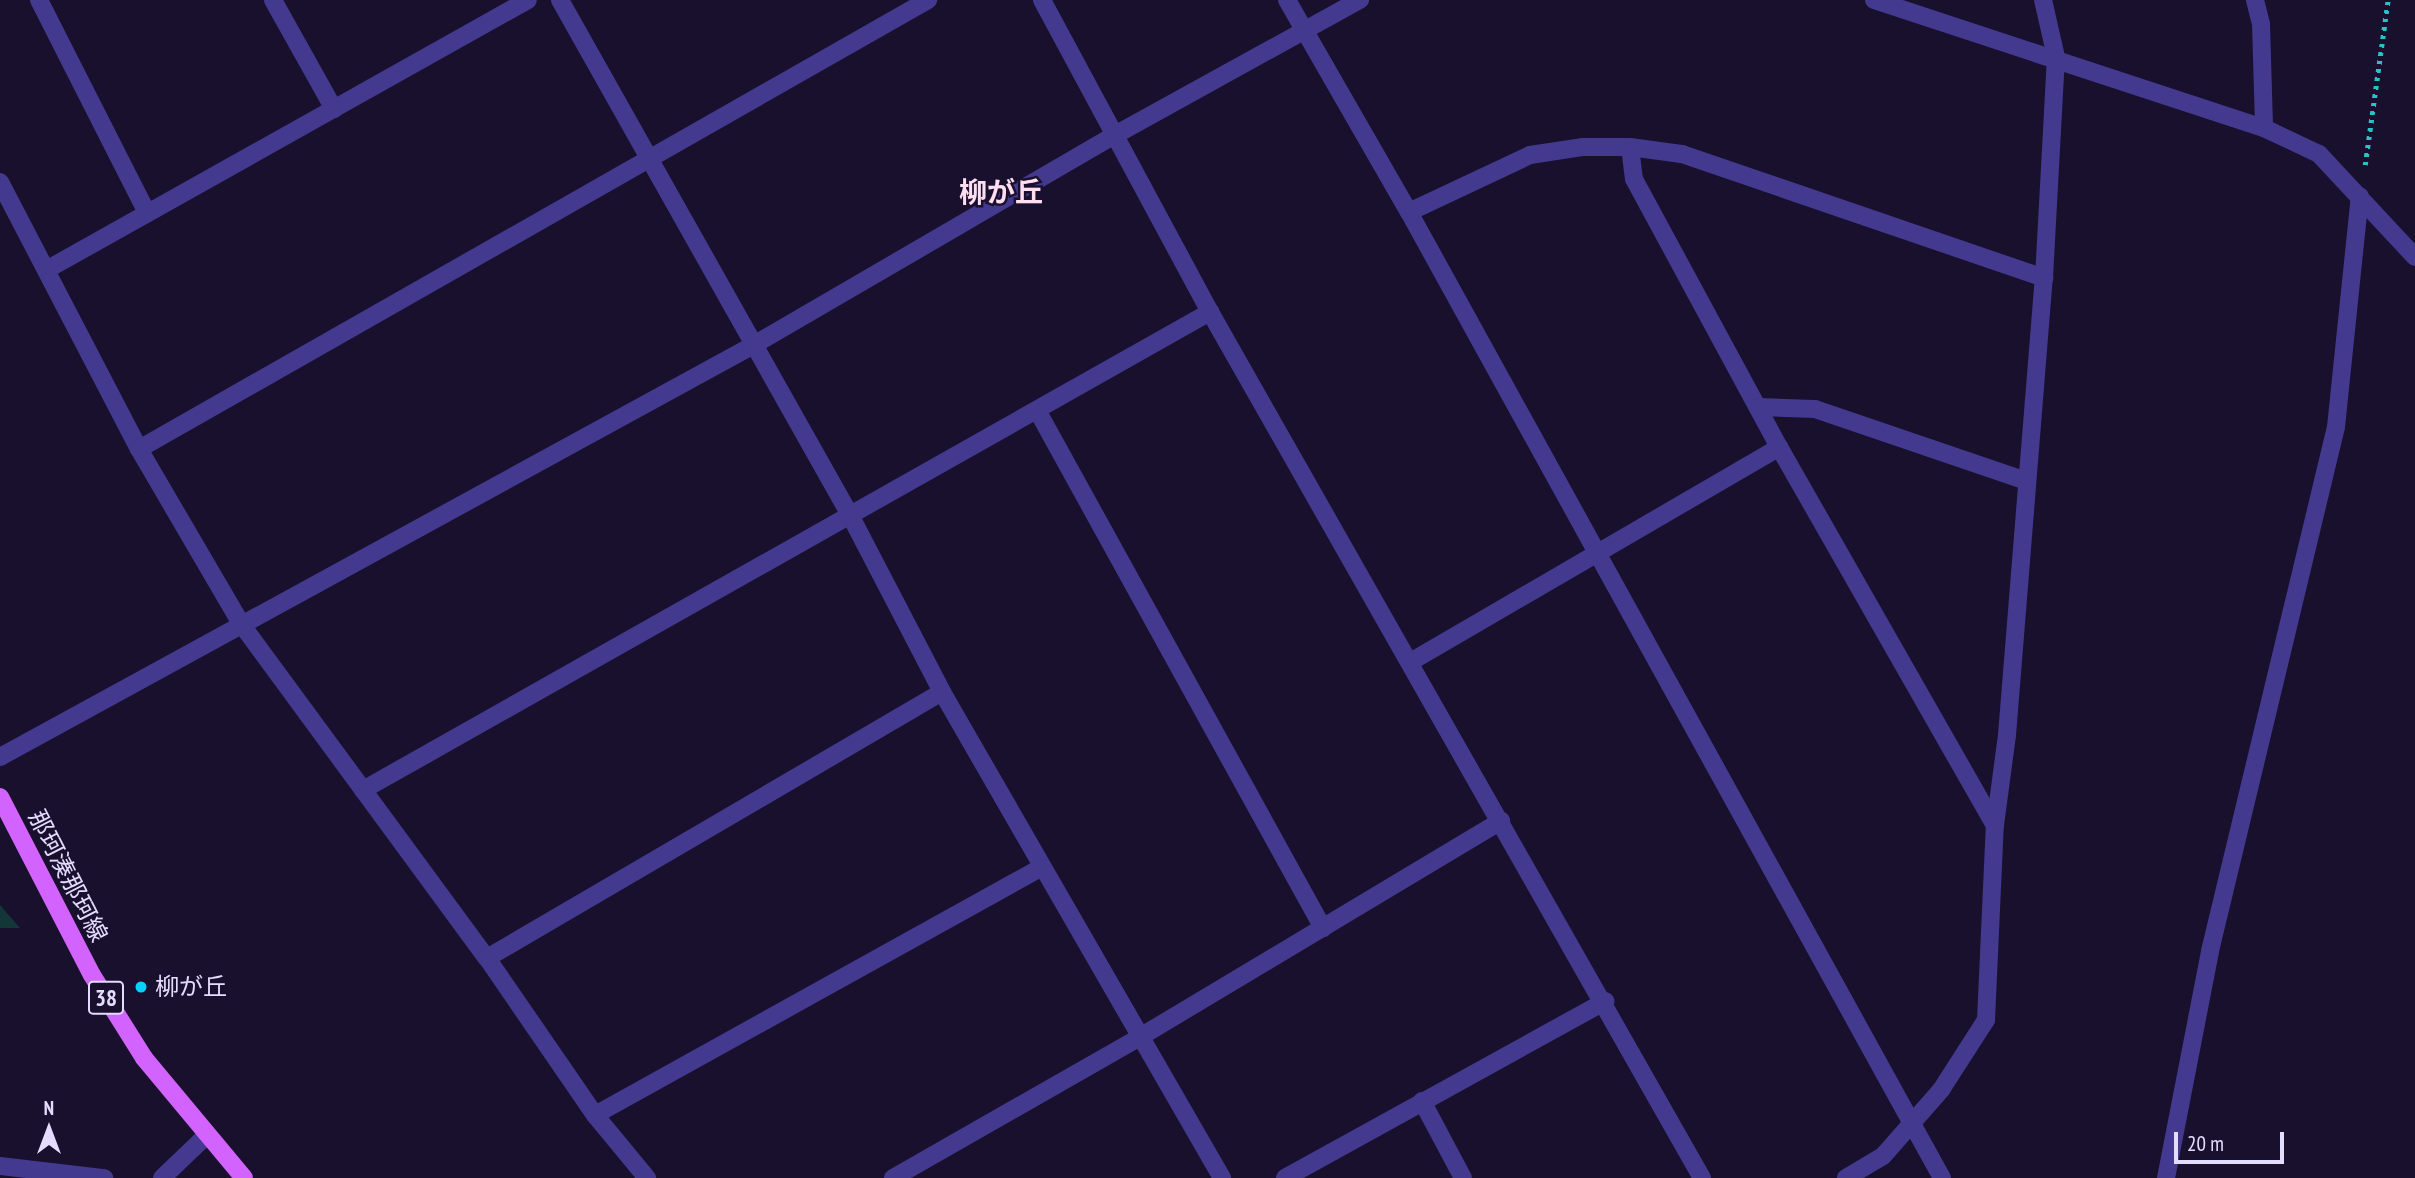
<!DOCTYPE html>
<html>
<head>
<meta charset="utf-8">
<style>
	body { margin:0 }
	#map { position:relative; width:2415px; height:1178px; overflow:hidden; background:#18102d; font-family:"PT Sans Narrow","Noto Sans JP",sans-serif }
	div>[style] { position:absolute }
	[style*='--x'] { left:calc(var(--x)*1px); top:calc(var(--y)*1px); width:calc(var(--w)*1px); rotate:calc(var(--a)*1deg) }
	.green>* { inset:0; background:#133638 }
	.path>* { height:4.5px; margin-top:-2.25px; transform-origin:0; background:repeating-linear-gradient(90deg,#29c2c6 0 3.5px,transparent 0 8.5px) }
	.minor>* { height:18px; margin:-9px; padding:0 9px; transform-origin:9px; border-radius:9px; background:#43398f }
	.major>* { height:18px; margin:-9px; padding:0 9px; transform-origin:9px; border-radius:9px; background:#d263ff }
	.dots>* { width:19px; height:19px; translate:-50% -50%; box-sizing:border-box; border:4px solid #18102d; border-radius:50% }
	span { translate:-50% -50%; white-space:nowrap; text-align:center; line-height:1.15; -webkit-text-stroke:5px #18102d; paint-order:stroke }
	.shield-label span { padding:2px 5px; background:#18102d; border:2px solid; border-radius:5px; -webkit-text-stroke-width:0 }
	.shield-label { font-size:23px; color:#e3dcff; font-weight:700 }
	.street-label { font-size:24px; color:#e3dcff }
	.poi-label { font-size:24px; color:#e3dcff }
	.left { translate:0 -50%; text-align:left }
	.quarter-label { font-size:28px; color:#ffdef0; font-weight:700 }
	.north { position:absolute; left:14px; top:1094px; width:70px; height:70px; -webkit-text-stroke:5px #18102d; paint-order:stroke; rotate:0deg; font-size:19px; font-weight:700; line-height:28px; text-align:center; color:#e3dcff }
	.north::after { content:''; display:block; margin:auto; width:24px; height:32px; background:#e3dcff; clip-path:polygon(50% 0,100% 100%,50% 72%,0 100%) }
	.scale { position:absolute; left:2174px; top:1132px; width:110px; height:32px; box-sizing:border-box; border:4px solid #e3dcff; border-top:0; padding-left:9px; font-size:21px; line-height:24px; white-space:nowrap; color:#e3dcff; -webkit-text-stroke:5px #18102d; paint-order:stroke }
</style>
</head>
<body>
<div id="map">
	<div class="green">
		<i style="clip-path:polygon(0 905px,20px 928px,0 928px)"></i>
	</div>
	<div class="path">
		<i style="--x:2365;--y:165;--w:167;--a:-82.1"></i>
	</div>
	<div class="minor">
		<i style="--x:39;--y:0;--w:239;--a:63.1"></i>
		<i style="--x:273;--y:0;--w:125;--a:60.8"></i>
		<i style="--x:560;--y:0;--w:591;--a:60.62"></i>
		<i style="--x:850;--y:515;--w:199;--a:62.5"></i>
		<i style="--x:942;--y:692;--w:561;--a:60.05"></i>
		<i style="--x:1042;--y:0;--w:354;--a:61.7"></i>
		<i style="--x:1210;--y:312;--w:996;--a:60.4"></i>
		<i style="--x:1287;--y:0;--w:245;--a:60.1"></i>
		<i style="--x:1409;--y:212;--w:1103;--a:61.11"></i>
		<i style="--x:1874;--y:0;--w:410;--a:18.2"></i>
		<i style="--x:2264;--y:128;--w:61;--a:25.3"></i>
		<i style="--x:2319;--y:154;--w:141;--a:47"></i>
		<i style="--x:2255;--y:0;--w:25;--a:76"></i>
		<i style="--x:2261;--y:24;--w:104;--a:88.3"></i>
		<i style="--x:1630;--y:147;--w:32;--a:83"></i>
		<i style="--x:1634;--y:179;--w:305;--a:61.6"></i>
		<i style="--x:1779;--y:447;--w:435;--a:60.3"></i>
		<i style="--x:0;--y:182;--w:301;--a:62.5"></i>
		<i style="--x:139;--y:449;--w:204;--a:59.7"></i>
		<i style="--x:242;--y:625;--w:413;--a:53.7"></i>
		<i style="--x:487;--y:958;--w:191;--a:55.5"></i>
		<i style="--x:595;--y:1115;--w:82;--a:50.5"></i>
		<i style="--x:1409;--y:212;--w:134;--a:-25.2"></i>
		<i style="--x:1530;--y:155;--w:54;--a:-8.6"></i>
		<i style="--x:1583;--y:147;--w:47;--a:0"></i>
		<i style="--x:1630;--y:147;--w:52;--a:7.7"></i>
		<i style="--x:1682;--y:154;--w:383;--a:18.9"></i>
		<i style="--x:48;--y:269;--w:550;--a:-29.27"></i>
		<i style="--x:1760;--y:407;--w:55;--a:2.1"></i>
		<i style="--x:1815;--y:409;--w:221;--a:18.8"></i>
		<i style="--x:1037;--y:410;--w:592;--a:61.1"></i>
		<i style="--x:139;--y:449;--w:908;--a:-29.64"></i>
		<i style="--x:1412;--y:661;--w:425;--a:-30.2"></i>
		<i style="--x:0;--y:757;--w:857;--a:-28.66"></i>
		<i style="--x:752;--y:346;--w:420;--a:-30.2"></i>
		<i style="--x:1115;--y:135;--w:280;--a:-28.9"></i>
		<i style="--x:363;--y:790;--w:973;--a:-29.44"></i>
		<i style="--x:487;--y:958;--w:527;--a:-30.31"></i>
		<i style="--x:1422;--y:1101;--w:87;--a:62"></i>
		<i style="--x:595;--y:1115;--w:511;--a:-29.02"></i>
		<i style="--x:0;--y:1166;--w:105;--a:6.6"></i>
		<i style="--x:162;--y:1178;--w:61;--a:-43.7"></i>
		<i style="--x:893;--y:1178;--w:284;--a:-29.7"></i>
		<i style="--x:1140;--y:1037;--w:421;--a:-30.9"></i>
		<i style="--x:1285;--y:1178;--w:366;--a:-28.9"></i>
		<i style="--x:1846;--y:1178;--w:43;--a:-30.7"></i>
		<i style="--x:1883;--y:1156;--w:88;--a:-48.7"></i>
		<i style="--x:1941;--y:1090;--w:83;--a:-57.3"></i>
		<i style="--x:1986;--y:1020;--w:195;--a:-87.4"></i>
		<i style="--x:1995;--y:825;--w:91;--a:-82.4"></i>
		<i style="--x:2007;--y:735;--w:458;--a:-85.4"></i>
		<i style="--x:2044;--y:278;--w:221;--a:-86.9"></i>
		<i style="--x:2056;--y:57;--w:58;--a:-102.8"></i>
		<i style="--x:2166;--y:1178;--w:231;--a:-79"></i>
		<i style="--x:2210;--y:951;--w:539;--a:-76.48"></i>
		<i style="--x:2336;--y:427;--w:232;--a:-84.1"></i>
	</div>
	<div class="major">
		<i style="--x:0;--y:797;--w:200;--a:62.7"></i>
		<i style="--x:92;--y:975;--w:98;--a:57.9"></i>
		<i style="--x:144;--y:1058;--w:156;--a:50.2"></i>
	</div>
	<div class="dots">
		<i style="left:141px;top:987px;background:#08d1ff"></i>
	</div>
	<div class="shield-label">
		<span style="left:106px;top:998px">38</span>
	</div>
	<div class="street-label">
		<span style="left:68px;top:876px;rotate:63deg">那珂湊那珂線</span>
	</div>
	<div class="poi-label">
		<span class="left" style="left:155px;top:987px">柳が丘</span>
	</div>
	<div class="quarter-label">
		<span style="left:1001px;top:192px">柳が丘</span>
	</div>
	<div class="north">N</div>
	<div class="scale">20 m</div>
</div>
</body>
</html>
